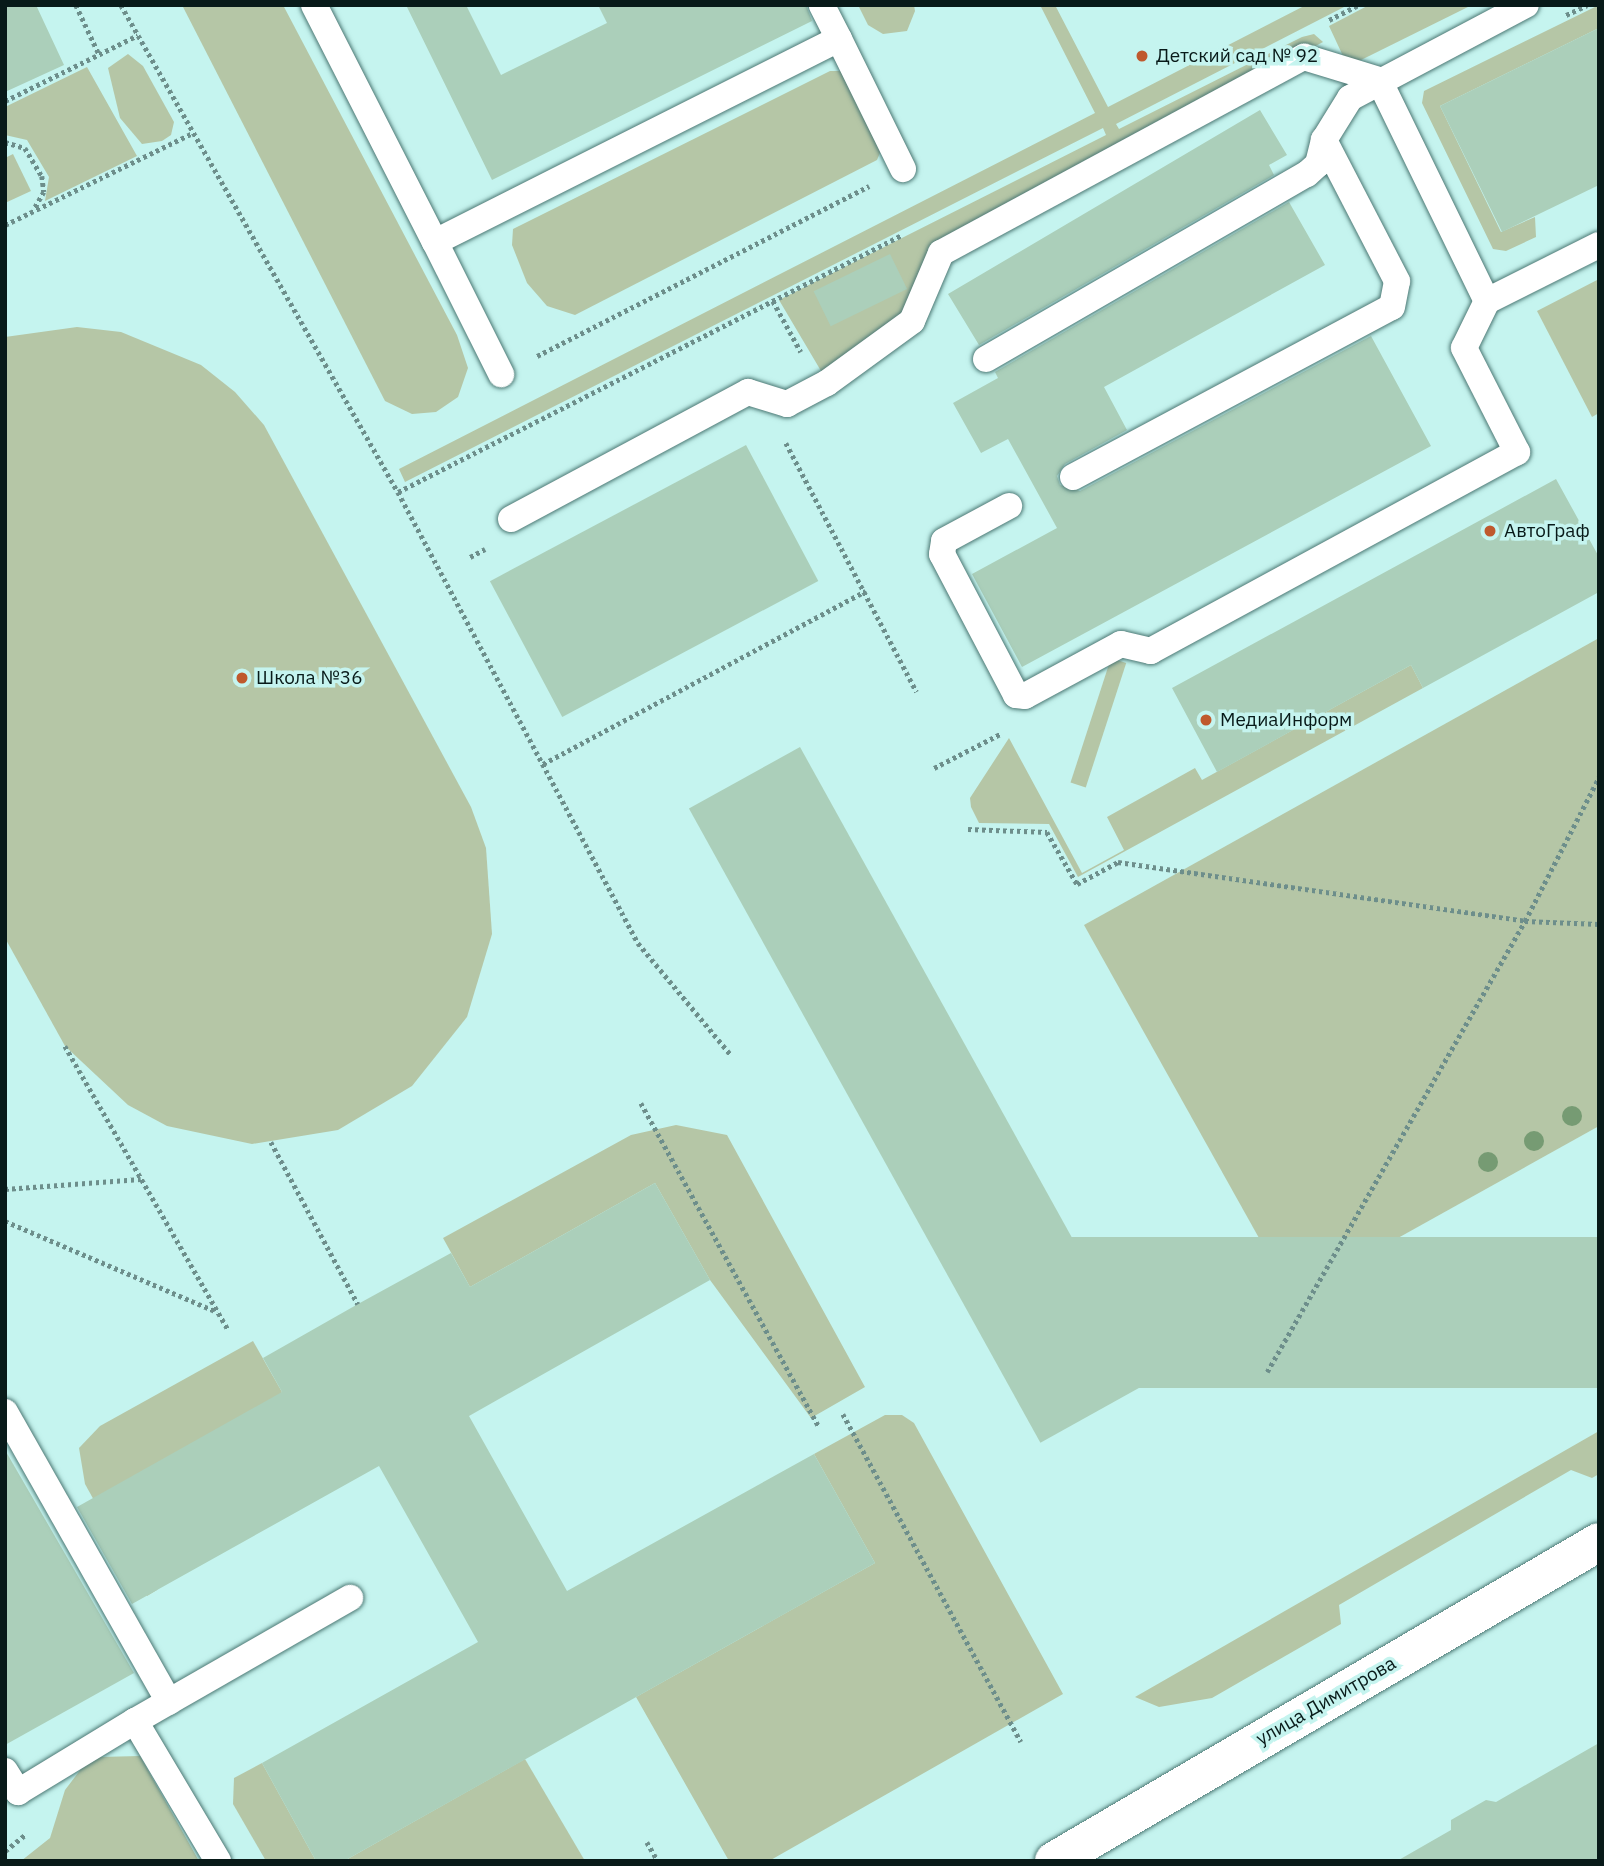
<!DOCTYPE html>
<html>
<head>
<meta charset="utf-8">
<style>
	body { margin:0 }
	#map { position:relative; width:1604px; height:1866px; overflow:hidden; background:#c5f4ef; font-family:"IBM Plex Sans",sans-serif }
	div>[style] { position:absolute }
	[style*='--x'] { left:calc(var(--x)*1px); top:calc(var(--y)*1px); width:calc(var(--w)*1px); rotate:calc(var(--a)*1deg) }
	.green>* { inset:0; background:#b5c6a6; transform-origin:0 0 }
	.building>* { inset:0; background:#abcfba; transform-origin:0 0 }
	.path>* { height:4.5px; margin-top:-2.25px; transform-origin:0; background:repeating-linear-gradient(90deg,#6d8e8b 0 3.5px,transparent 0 7px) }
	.roads { filter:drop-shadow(0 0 2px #4c7874) drop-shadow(0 0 2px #4c7874) }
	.lane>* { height:26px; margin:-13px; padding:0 13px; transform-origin:13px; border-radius:13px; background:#fff }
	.secondary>* { height:38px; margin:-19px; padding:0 19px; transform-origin:19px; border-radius:19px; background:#fff }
	.trees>* { width:20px; height:20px; margin:-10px; border-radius:50%; background:#769b73 }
	.dots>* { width:19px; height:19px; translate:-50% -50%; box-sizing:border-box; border:4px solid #c5f4ef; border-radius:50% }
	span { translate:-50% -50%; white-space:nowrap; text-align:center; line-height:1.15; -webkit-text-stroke:7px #c5f4ef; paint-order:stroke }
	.poi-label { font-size:19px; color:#081a19 }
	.left { translate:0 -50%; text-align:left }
	.street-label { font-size:19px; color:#081a19 }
	.frame { position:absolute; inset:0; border:7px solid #081a19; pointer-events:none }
</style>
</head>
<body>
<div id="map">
	<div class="green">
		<i style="clip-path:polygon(182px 5px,283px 5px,457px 335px,468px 368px,458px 397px,436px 412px,412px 414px,385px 401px)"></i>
		<i style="clip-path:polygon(858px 5px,914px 5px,915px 11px,907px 31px,883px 34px,868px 25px)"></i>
		<i style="clip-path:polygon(1040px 5px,1055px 5px,1108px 107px,1306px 5px,1348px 5px,1116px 124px,1119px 129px,1302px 37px,1314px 34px,1323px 42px,936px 248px,905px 316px,824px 376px,779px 300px,1106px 135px,1103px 128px,405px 482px,399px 469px,1095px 113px)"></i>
		<i style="clip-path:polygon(1369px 5px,1472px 5px,1357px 62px,1343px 56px,1329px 26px)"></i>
		<i style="clip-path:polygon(1599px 5px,1599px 28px,1440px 106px,1501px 232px,1535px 217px,1536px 237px,1506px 251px,1493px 249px,1422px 103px,1424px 91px)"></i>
		<i style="clip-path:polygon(128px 54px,143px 66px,174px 122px,171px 135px,162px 141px,142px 144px,120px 118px,108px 68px)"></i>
		<i style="clip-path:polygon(87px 67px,137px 156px,45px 201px,49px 177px,27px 140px,5px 135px,5px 107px)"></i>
		<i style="clip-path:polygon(830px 71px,843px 71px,882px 148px,877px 160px,575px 315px,547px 306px,527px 283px,512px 245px,513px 229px)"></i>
		<i style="clip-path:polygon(13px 154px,31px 191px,5px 203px,5px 158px)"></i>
		<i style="clip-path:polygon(1599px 279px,1599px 413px,1592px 417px,1537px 311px)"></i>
		<i style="clip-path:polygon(77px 327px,121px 332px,201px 365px,235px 392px,264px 425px,471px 807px,486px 848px,492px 934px,467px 1017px,412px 1086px,338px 1130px,252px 1144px,167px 1126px,128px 1105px,65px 1046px,5px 938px,5px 337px)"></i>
		<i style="clip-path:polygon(1599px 638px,1599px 1126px,1292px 1297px,1084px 925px)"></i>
		<i style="left:1111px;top:658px;width:16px;height:131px;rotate:18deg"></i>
		<i style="clip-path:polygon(1411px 665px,1423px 688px,1078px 877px,1049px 824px,979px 823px,971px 807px,970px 798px,1009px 738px,1082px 873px,1124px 850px,1107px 817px,1195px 768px,1202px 780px)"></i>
		<i style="clip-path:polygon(676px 1125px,727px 1135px,865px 1387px,811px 1418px,710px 1280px,655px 1183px,470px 1287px,443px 1238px,631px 1135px)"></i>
		<i style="clip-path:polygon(253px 1341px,282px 1392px,157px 1590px,147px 1596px,85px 1484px,79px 1448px,100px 1426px)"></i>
		<i style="clip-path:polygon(885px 1415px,902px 1415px,914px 1423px,1063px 1694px,769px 1861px,729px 1861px,636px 1697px,875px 1563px,814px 1454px)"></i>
		<i style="clip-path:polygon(1599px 1431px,1599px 1474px,1592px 1478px,1571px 1470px,1339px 1605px,1341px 1624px,1212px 1698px,1159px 1707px,1135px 1697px)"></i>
		<i style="clip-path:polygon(140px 1756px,199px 1861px,21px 1861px,50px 1838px,65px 1790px,81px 1769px,99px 1757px)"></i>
		<i style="clip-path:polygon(525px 1759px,585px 1861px,344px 1861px)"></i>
		<i style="clip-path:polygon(262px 1763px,316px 1861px,266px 1861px,233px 1804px,234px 1778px)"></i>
	</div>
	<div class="building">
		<i style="clip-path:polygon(5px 5px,36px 5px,64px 65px,5px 92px)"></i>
		<i style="clip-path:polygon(406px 5px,466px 5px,501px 75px,607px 23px,598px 5px,806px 5px,812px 21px,492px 180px)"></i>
		<i style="clip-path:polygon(1599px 28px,1599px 185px,1502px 232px,1440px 106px)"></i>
		<i style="clip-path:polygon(1260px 110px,1287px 155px,1269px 165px,1274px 175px,979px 345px,948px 294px)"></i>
		<i style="clip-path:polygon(1289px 202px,1325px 265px,1104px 387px,1127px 430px,1065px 464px,1057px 476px,1060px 485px,1080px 491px,1371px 336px,1431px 446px,1022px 667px,972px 574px,1057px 528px,1008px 439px,981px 453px,953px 403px,998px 378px,995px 372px)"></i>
		<i style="left:890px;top:254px;width:39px;height:85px;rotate:64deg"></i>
		<i style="left:746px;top:445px;width:154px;height:290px;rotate:62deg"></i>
		<i style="clip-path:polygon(1556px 479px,1599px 557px,1599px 592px,1423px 688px,1411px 665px,1217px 772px,1172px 688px)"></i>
		<i style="left:800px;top:747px;width:725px;height:127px;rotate:61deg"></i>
		<i style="clip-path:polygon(655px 1183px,710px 1280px,469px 1416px,567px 1591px,814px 1454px,875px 1563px,344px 1861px,316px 1861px,262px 1763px,478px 1642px,379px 1466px,132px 1604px,77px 1507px,282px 1392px,263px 1358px,358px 1304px,451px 1253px,470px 1287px)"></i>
		<i style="left:1599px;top:1237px;width:151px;height:573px;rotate:90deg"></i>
		<i style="clip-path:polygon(5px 1450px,134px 1673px,5px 1745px)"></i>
		<i style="clip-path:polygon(1599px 1743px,1599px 1861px,1397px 1861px,1451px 1830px,1451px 1820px,1486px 1800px,1496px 1802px)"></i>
	</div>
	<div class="path">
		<i style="--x:76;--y:5;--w:54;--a:64.9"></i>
		<i style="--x:121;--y:5;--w:560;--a:60.37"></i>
		<i style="--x:398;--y:492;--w:511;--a:61.98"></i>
		<i style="--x:638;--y:943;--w:144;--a:50.3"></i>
		<i style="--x:1566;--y:15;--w:23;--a:-25"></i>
		<i style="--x:1329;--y:20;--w:33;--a:-27"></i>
		<i style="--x:5;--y:101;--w:148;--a:-26.4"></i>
		<i style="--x:5;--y:142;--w:21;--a:17"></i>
		<i style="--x:25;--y:148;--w:33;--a:59"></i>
		<i style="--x:42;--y:176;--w:16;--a:83"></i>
		<i style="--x:44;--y:192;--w:20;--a:120"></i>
		<i style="--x:5;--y:225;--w:209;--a:-26.1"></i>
		<i style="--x:773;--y:301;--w:58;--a:61.2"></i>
		<i style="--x:537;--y:356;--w:373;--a:-27.1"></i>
		<i style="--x:786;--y:443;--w:281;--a:62.3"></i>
		<i style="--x:398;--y:492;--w:566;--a:-27.02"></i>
		<i style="--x:470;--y:557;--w:17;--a:-28"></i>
		<i style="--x:543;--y:764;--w:366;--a:-28.2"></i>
		<i style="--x:934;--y:768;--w:76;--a:-27.2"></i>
		<i style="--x:968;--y:829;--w:79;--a:2.2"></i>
		<i style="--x:1047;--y:832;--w:60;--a:60"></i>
		<i style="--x:1077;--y:884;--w:47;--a:-28.2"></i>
		<i style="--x:1118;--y:862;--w:411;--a:8.2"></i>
		<i style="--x:1525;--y:921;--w:74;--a:2.3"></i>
		<i style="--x:65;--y:1046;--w:327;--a:60.1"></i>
		<i style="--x:641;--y:1103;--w:370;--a:61.2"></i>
		<i style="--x:271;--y:1142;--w:184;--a:61.8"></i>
		<i style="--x:5;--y:1189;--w:136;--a:-4.2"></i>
		<i style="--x:5;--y:1221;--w:231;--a:23.2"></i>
		<i style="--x:1267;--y:1372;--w:520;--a:-60.23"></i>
		<i style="--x:1525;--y:921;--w:162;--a:-62.8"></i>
		<i style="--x:843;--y:1414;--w:373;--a:61.5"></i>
		<i style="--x:647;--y:1842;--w:22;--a:60"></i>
		<i style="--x:5;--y:1851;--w:27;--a:-39"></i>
	</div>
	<div class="roads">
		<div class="lane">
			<i style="--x:314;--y:5;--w:266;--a:63"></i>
			<i style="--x:435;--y:242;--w:452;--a:-26.7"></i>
			<i style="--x:839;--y:39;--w:38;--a:-117"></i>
			<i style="--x:839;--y:39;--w:145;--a:63.8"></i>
			<i style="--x:435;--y:242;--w:148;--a:63.4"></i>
			<i style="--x:1487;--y:301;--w:125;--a:-26.6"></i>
			<i style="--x:986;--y:359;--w:370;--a:-30"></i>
			<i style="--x:1307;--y:174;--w:15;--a:-42"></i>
			<i style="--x:1318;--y:164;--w:25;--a:-76"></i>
			<i style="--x:1324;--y:140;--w:49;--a:-58.2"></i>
			<i style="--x:1350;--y:98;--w:199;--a:-27.9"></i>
			<i style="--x:1073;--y:477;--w:361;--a:-28.1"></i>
			<i style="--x:1392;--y:307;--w:26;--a:-79"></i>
			<i style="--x:1397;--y:281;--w:159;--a:-117.4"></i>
			<i style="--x:511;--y:519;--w:269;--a:-28.2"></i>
			<i style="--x:748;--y:392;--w:41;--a:17.1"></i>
			<i style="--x:787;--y:404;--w:45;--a:-27.7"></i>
			<i style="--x:827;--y:383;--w:105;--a:-36.1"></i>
			<i style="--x:912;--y:321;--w:74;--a:-66.9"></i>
			<i style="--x:941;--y:253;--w:413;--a:-28.4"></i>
			<i style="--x:1304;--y:57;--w:78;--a:17"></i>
			<i style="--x:1379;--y:80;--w:246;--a:64"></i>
			<i style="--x:1487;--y:301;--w:52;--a:116.1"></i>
			<i style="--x:1464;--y:348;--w:117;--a:63"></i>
			<i style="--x:1517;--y:452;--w:417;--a:151.5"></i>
			<i style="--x:1151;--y:651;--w:31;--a:-167"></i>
			<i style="--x:1121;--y:644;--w:109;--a:151.6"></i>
			<i style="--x:1025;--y:696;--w:9;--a:-174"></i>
			<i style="--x:1016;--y:695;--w:159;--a:-117.7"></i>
			<i style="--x:942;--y:554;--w:13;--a:-81"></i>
			<i style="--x:944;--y:541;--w:74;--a:-28.3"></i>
			<i style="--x:5;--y:1412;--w:333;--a:60.5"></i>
			<i style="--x:5;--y:1771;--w:25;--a:58"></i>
			<i style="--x:18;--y:1792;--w:137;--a:-31.3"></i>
			<i style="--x:218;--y:1861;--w:163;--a:-120.7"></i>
			<i style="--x:135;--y:1721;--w:248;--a:-29.8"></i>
		</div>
		<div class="secondary">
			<i style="--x:1054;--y:1861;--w:631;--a:-30.34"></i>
		</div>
	</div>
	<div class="trees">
		<i style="left:1572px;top:1116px"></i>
		<i style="left:1534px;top:1141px"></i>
		<i style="left:1488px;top:1162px"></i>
	</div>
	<div class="dots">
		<i style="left:1142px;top:56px;background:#bf592d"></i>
		<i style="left:1490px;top:531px;background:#bf592d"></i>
		<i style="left:242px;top:678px;background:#bf592d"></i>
		<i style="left:1206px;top:720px;background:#bf592d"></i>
	</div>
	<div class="poi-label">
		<span class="left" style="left:1156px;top:56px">Детский сад № 92</span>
		<span class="left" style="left:1504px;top:531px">АвтоГраф</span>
		<span class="left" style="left:256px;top:678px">Школа №36</span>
		<span class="left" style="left:1220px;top:720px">МедиаИнформ</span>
	</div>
	<div class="street-label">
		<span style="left:1326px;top:1701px;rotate:-30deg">улица Димитрова</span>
	</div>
	<div class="frame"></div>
</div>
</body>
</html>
